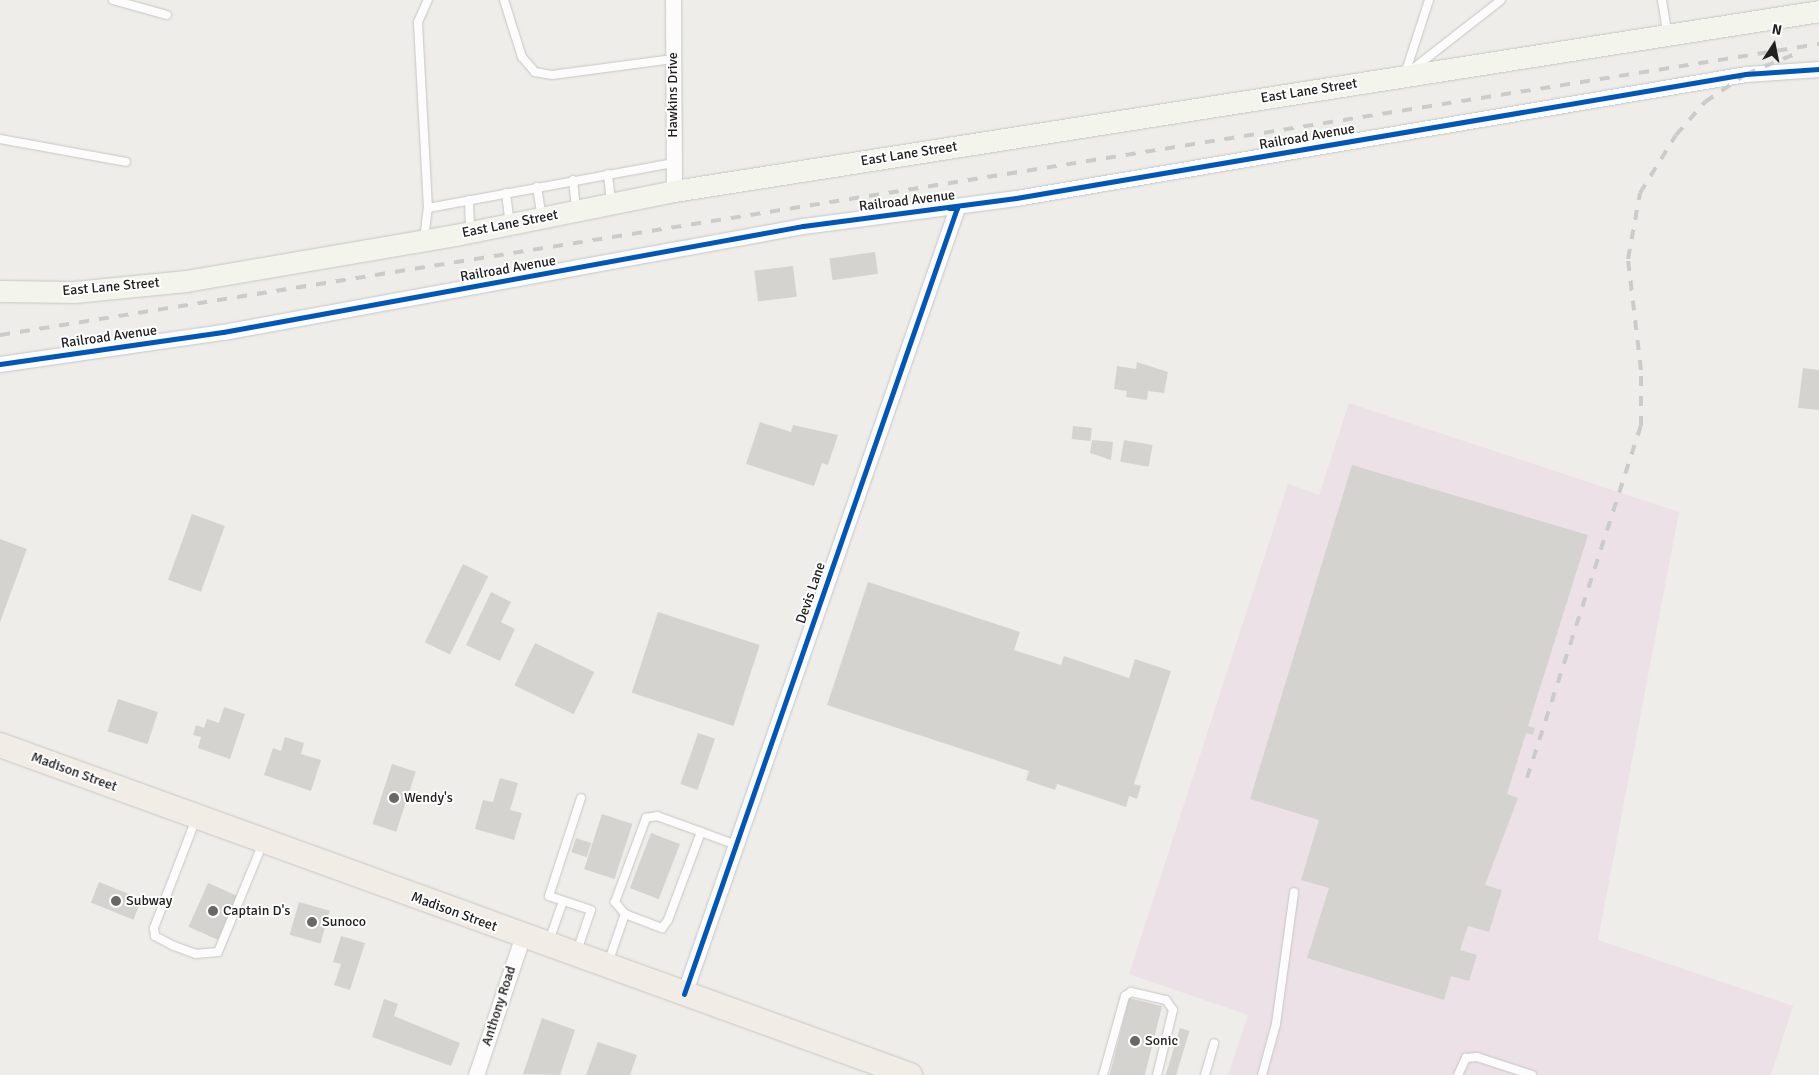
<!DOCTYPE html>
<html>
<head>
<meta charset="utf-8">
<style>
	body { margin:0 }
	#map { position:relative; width:1819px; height:1075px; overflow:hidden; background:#eeede9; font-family:Signika,sans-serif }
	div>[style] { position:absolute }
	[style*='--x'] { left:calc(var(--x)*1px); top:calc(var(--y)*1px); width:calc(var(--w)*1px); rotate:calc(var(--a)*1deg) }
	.industrial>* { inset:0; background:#ece1e7 }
	.building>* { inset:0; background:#d5d3d0; transform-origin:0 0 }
	.roads { filter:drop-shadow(0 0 1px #c7c6c5) drop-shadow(0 0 1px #c7c6c5) }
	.lane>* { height:8px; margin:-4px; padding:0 4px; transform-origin:4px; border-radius:4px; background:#fcfcfc }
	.street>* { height:15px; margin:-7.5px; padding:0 7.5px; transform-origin:7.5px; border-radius:7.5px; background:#fcfcfc }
	.secondary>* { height:21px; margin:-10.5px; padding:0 10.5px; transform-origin:10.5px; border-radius:10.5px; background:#f3f4ec }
	.primary>* { height:24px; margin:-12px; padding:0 12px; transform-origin:12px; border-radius:12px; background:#f1ede6 }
	.rail>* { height:4px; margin-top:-2px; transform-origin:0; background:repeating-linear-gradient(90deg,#cbcbca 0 10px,transparent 0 20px) }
	.cycleway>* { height:5px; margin:-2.5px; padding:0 2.5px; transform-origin:2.5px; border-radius:2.5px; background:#0057b8 }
	.dots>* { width:14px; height:14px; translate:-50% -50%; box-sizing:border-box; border:2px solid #fff; border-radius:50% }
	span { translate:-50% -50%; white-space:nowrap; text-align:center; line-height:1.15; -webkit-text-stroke:4px #fff; paint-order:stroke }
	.street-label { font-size:14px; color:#202020 }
	.poi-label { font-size:14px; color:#202020 }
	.left { translate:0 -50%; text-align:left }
	.north { position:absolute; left:1749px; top:20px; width:50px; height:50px; -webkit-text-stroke:4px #fff; paint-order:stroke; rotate:11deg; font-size:14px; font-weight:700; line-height:20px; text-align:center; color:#202020 }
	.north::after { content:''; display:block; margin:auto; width:18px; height:22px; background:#202020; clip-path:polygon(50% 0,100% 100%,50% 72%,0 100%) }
</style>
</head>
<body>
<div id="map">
	<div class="industrial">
		<i style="clip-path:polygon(1349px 403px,1679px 512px,1598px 940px,1793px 1006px,1771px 1075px,1228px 1075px,1248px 1015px,1129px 974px,1288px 484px,1319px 495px)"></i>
	</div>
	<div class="building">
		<i style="left:875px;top:252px;width:22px;height:46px;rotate:82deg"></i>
		<i style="left:793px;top:266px;width:31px;height:39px;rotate:83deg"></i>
		<i style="clip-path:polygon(1137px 362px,1168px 372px,1164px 393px,1148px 391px,1147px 400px,1126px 397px,1127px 391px,1114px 389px,1117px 366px,1136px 369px)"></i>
		<i style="clip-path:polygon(1803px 368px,1819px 370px,1819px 410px,1798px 408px)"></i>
		<i style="clip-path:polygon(760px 422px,791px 432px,793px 425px,838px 435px,828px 465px,822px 463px,814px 486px,746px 464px)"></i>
		<i style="left:1073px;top:426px;width:19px;height:13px;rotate:6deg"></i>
		<i style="clip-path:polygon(1092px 440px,1113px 442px,1111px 460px,1090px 453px)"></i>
		<i style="left:1124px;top:440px;width:29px;height:22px;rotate:10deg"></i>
		<i style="clip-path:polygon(1352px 465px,1588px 535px,1528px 726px,1535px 728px,1533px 735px,1526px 733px,1507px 794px,1518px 798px,1485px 885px,1502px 890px,1489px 932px,1468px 926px,1460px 950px,1477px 955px,1469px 981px,1451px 976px,1444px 1000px,1307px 958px,1329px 888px,1301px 880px,1319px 820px,1250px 799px)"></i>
		<i style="left:192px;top:514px;width:35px;height:70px;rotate:20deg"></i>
		<i style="clip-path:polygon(0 539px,27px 549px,0 622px)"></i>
		<i style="left:463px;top:564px;width:28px;height:87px;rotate:26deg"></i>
		<i style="clip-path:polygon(868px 582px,1020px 632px,1014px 650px,1061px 665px,1064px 656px,1129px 678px,1135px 659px,1171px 671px,1134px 784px,1141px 786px,1137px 799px,1129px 796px,1126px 807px,1057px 784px,1055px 790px,1026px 780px,1029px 771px,827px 705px)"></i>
		<i style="clip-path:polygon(491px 592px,511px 602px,501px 622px,515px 629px,500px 661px,466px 645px)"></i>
		<i style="left:658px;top:612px;width:107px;height:85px;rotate:18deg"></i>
		<i style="left:535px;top:643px;width:66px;height:47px;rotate:26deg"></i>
		<i style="left:118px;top:699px;width:42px;height:34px;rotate:18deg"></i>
		<i style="clip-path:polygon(224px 707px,245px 714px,230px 759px,198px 748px,201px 737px,193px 735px,196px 725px,204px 728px,207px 719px,219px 723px)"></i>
		<i style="left:698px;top:733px;width:18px;height:54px;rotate:19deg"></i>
		<i style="clip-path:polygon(285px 737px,304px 743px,301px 754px,321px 760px,311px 791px,264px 775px,273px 748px,281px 751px)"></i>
		<i style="left:392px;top:764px;width:25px;height:63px;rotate:18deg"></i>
		<i style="clip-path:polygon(500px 778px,518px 783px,510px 810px,522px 813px,514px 840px,475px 829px,483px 800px,493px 802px)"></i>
		<i style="left:602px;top:814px;width:32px;height:58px;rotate:18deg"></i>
		<i style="left:651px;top:833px;width:31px;height:59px;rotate:21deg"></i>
		<i style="left:576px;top:838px;width:16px;height:15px;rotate:18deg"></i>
		<i style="left:99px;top:882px;width:46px;height:22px;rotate:22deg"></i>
		<i style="left:208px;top:883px;width:32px;height:48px;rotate:24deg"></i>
		<i style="left:299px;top:902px;width:32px;height:34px;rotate:16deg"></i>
		<i style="clip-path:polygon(341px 936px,365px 943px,350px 990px,334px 985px,341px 964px,333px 962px)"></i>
		<i style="left:1129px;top:998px;width:34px;height:80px;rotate:14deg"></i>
		<i style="clip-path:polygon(384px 999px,398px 1004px,394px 1016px,460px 1043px,451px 1066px,372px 1037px)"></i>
		<i style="clip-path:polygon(542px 1018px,575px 1030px,560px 1075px,523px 1074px)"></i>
		<i style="left:1180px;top:1028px;width:10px;height:49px;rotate:17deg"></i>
		<i style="clip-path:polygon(598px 1042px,637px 1055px,630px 1075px,586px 1075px)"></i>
	</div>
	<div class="roads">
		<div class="lane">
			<i style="--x:113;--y:0;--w:56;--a:15.5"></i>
			<i style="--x:504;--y:0;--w:60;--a:72.5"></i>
			<i style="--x:522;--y:57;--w:20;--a:49"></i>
			<i style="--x:535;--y:72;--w:17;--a:10"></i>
			<i style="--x:552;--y:75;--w:122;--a:-7.5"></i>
			<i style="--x:1662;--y:0;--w:32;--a:81"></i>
			<i style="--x:1414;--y:68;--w:110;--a:-38"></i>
			<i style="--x:1405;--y:74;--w:78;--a:-72"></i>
			<i style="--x:0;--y:139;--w:128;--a:10.3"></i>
			<i style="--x:608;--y:174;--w:27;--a:84"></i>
			<i style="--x:573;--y:180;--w:28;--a:84"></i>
			<i style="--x:537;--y:187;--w:30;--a:81"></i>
			<i style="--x:506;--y:193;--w:31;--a:83"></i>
			<i style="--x:469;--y:200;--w:31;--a:88"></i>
			<i style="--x:428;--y:208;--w:250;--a:-10.4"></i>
			<i style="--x:424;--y:239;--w:31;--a:-83"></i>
			<i style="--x:428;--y:208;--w:186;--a:-93.1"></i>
			<i style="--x:418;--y:22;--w:24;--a:-66"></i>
			<i style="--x:196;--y:819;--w:117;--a:111.1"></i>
			<i style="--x:154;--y:928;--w:8;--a:83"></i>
			<i style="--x:155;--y:936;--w:21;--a:28"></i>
			<i style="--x:174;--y:946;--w:23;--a:20"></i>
			<i style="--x:196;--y:954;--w:22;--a:-5"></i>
			<i style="--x:218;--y:952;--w:118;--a:-67.6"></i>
			<i style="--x:625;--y:914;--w:16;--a:-130"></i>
			<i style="--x:615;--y:902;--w:90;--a:-69.7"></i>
			<i style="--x:646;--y:818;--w:11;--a:-10"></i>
			<i style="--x:657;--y:816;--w:47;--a:20"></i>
			<i style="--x:549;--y:941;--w:42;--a:-70.7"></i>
			<i style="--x:577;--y:951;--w:43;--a:-71.1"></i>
			<i style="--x:591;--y:910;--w:44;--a:-161.6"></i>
			<i style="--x:549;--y:896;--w:103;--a:-71.9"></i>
			<i style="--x:608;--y:963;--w:52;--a:-70.9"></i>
			<i style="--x:625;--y:914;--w:40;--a:21"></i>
			<i style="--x:662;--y:928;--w:10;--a:-53"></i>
			<i style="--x:668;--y:920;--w:94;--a:-69.4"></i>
			<i style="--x:701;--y:832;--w:37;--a:20"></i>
			<i style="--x:1103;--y:1075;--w:82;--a:-74.4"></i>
			<i style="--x:1125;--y:996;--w:7;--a:-34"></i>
			<i style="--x:1131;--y:992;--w:36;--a:13"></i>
			<i style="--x:1166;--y:1000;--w:12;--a:55"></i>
			<i style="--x:1173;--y:1010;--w:67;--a:103.8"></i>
			<i style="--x:1205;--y:1075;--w:33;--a:-74"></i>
			<i style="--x:1262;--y:1075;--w:53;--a:-74.6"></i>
			<i style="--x:1276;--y:1024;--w:133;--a:-82.2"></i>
			<i style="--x:1458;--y:1075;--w:19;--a:-65"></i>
			<i style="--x:1466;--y:1058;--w:11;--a:-5"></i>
			<i style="--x:1477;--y:1057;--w:58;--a:18.1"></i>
		</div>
		<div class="street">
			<i style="--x:673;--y:0;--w:191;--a:89.7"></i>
			<i style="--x:0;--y:364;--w:225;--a:-8.2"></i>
			<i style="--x:223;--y:332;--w:590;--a:-10.36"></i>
			<i style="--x:803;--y:226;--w:215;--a:-7.5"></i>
			<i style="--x:1016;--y:198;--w:740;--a:-9.64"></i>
			<i style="--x:1746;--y:74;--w:73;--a:-3.9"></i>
			<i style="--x:684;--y:994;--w:832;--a:-70.85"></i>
			<i style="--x:957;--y:208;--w:8;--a:-173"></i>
			<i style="--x:476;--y:1075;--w:145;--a:-71.4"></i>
		</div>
		<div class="secondary">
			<i style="--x:0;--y:291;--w:74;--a:0.8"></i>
			<i style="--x:74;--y:292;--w:113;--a:-5.6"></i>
			<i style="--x:186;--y:281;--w:274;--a:-9.7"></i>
			<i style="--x:456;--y:235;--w:222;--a:-11.4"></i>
			<i style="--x:674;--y:191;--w:1159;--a:-8.93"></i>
		</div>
		<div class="primary">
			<i style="--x:0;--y:745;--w:968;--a:19.93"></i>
		</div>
	</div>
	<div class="rail">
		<i style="--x:0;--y:335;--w:1842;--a:-9.09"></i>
		<i style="--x:1527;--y:778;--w:370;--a:-72.1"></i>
		<i style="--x:1641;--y:426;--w:56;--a:-90"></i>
		<i style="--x:1641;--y:370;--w:112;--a:-96.7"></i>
		<i style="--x:1628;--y:259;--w:67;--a:-79.7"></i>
		<i style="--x:1640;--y:193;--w:68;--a:-58.2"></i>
		<i style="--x:1676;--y:135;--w:44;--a:-48.7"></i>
		<i style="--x:1705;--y:102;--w:50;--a:-34.3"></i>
		<i style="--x:1746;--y:74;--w:58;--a:-22.2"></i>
	</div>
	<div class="cycleway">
		<i style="--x:0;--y:364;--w:225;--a:-8.2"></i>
		<i style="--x:223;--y:332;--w:590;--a:-10.36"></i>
		<i style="--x:803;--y:226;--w:215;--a:-7.5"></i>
		<i style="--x:1016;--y:198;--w:740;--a:-9.64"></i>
		<i style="--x:1746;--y:74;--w:73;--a:-3.9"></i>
		<i style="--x:684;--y:994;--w:832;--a:-70.85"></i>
		<i style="--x:957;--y:208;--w:8;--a:180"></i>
	</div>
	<div class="dots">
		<i style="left:394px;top:798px;background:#686866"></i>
		<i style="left:116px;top:901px;background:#686866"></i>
		<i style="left:213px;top:911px;background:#686866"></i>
		<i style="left:312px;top:922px;background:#686866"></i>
		<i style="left:1135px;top:1041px;background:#686866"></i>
	</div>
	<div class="street-label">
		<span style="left:1309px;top:91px;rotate:-9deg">East Lane Street</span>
		<span style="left:673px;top:95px;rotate:-90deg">Hawkins Drive</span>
		<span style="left:1307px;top:137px;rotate:-10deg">Railroad Avenue</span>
		<span style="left:909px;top:154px;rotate:-9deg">East Lane Street</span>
		<span style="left:907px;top:201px;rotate:-7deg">Railroad Avenue</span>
		<span style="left:510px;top:224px;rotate:-11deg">East Lane Street</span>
		<span style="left:508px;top:269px;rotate:-10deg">Railroad Avenue</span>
		<span style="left:111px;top:287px;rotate:-5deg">East Lane Street</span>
		<span style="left:109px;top:337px;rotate:-8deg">Railroad Avenue</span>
		<span style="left:811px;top:593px;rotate:-71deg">Devis Lane</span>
		<span style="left:74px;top:772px;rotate:20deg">Madison Street</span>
		<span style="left:454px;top:912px;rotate:20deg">Madison Street</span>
		<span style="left:499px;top:1006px;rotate:-72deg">Anthony Road</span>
	</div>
	<div class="poi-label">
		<span class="left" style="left:404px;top:798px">Wendy's</span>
		<span class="left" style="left:126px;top:901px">Subway</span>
		<span class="left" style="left:223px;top:911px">Captain D's</span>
		<span class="left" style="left:322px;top:922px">Sunoco</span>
		<span class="left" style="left:1145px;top:1041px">Sonic</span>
	</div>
	<div class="north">N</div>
</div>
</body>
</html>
